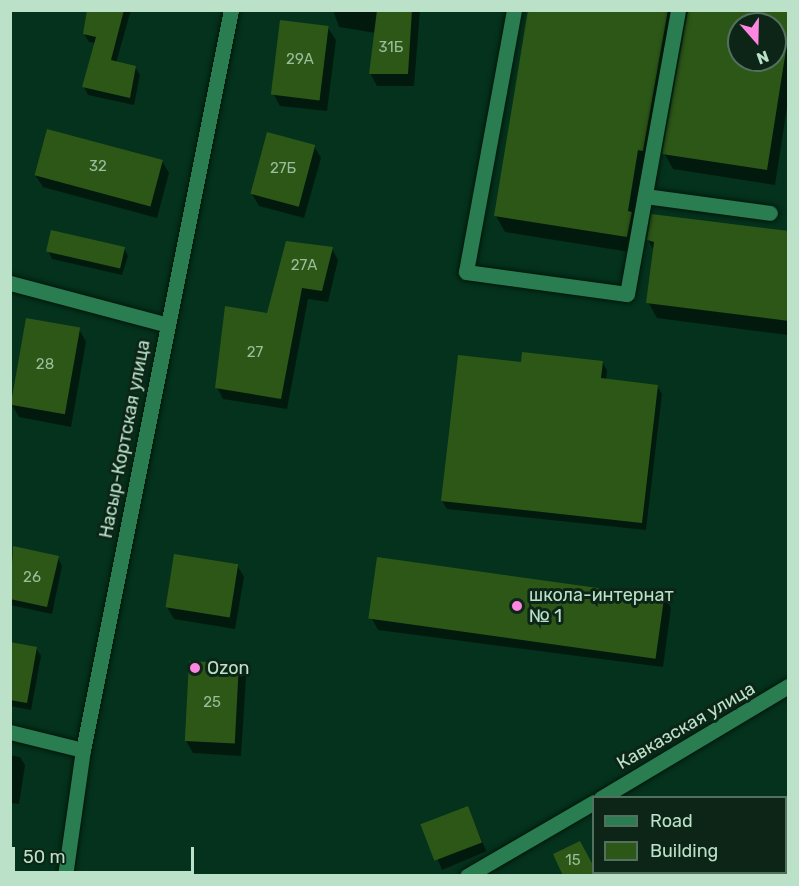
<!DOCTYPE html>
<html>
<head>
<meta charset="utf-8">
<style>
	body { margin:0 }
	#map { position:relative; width:799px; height:886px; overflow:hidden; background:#04321c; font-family:Rubik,sans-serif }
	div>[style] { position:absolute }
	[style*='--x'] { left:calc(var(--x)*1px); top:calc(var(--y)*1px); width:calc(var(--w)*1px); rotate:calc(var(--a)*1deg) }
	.shadow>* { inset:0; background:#0007; transform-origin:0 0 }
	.building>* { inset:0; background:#2d5717; transform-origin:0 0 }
	.roads { filter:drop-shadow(0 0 2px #01170a) drop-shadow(0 0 2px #01170a) }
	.minor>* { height:15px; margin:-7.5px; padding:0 7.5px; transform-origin:7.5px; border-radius:7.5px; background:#2a7c51 }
	.dots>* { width:16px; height:16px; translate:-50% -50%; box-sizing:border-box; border:3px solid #0c2517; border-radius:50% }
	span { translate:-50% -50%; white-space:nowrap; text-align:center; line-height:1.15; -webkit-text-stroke:6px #0c2517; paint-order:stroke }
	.number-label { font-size:15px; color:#98be9c }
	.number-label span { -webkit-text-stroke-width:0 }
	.street-label { font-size:18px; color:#bbe1c9 }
	.poi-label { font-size:18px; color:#bbe1c9 }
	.left { translate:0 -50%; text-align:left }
	.frame { position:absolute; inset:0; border:12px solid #bbe1c9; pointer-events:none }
	.legend { position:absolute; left:592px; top:796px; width:195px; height:78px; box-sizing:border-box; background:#0c2517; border:2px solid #52705e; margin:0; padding:8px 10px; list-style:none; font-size:18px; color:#bbe1c9 }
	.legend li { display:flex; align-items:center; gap:12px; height:30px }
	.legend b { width:30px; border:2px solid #52705e }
	.north { position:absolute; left:727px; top:12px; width:60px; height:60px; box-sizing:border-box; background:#0c2517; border:2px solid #52705e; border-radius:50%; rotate:160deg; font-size:16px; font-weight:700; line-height:24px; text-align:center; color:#bbe1c9 }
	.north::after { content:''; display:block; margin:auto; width:21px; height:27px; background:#fd86e1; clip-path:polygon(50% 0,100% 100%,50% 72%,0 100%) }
	.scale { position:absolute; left:12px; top:847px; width:182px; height:27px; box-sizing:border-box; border:3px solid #bbe1c9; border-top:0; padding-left:8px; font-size:18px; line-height:21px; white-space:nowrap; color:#bbe1c9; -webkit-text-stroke:4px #0c2517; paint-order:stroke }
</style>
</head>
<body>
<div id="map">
	<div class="shadow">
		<i style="clip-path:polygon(89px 10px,131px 10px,116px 63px,135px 67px,140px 75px,134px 105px,88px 95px,84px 87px,96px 43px,89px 42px,84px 34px)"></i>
		<i style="clip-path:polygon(333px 10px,420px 10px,414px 86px,377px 86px,370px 73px,376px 33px,339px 27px)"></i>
		<i style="clip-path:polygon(evenodd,529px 10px,788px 10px,788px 101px,775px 185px,673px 169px,664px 153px,688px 17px,679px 20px,636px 253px,505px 232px,496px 216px,529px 10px,739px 24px,775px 24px,775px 60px,739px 60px,739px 24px)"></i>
		<i style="clip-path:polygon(328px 28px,336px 40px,327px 111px,280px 106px,273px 93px)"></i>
		<i style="clip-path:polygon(314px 146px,321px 158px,304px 218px,259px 206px,252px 194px)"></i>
		<i style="clip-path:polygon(162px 161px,169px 173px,157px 218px,43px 187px,35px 175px)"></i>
		<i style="clip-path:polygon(788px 233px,788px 335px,657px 318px,648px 302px,654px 251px,648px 240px)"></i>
		<i style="clip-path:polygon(124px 248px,128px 256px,122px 275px,52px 259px,48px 250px)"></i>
		<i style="clip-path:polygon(332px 249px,338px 260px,328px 302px,308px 299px,287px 409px,223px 399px,217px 387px,268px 315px)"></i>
		<i style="clip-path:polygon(79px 329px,86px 342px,71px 427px,19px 417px,12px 405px)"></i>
		<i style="clip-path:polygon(459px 357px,522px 364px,602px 362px,607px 370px,606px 380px,657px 386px,662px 394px,646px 530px,447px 509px,442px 501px)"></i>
		<i style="clip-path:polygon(14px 548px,58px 558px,62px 566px,52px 614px,10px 605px,10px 565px)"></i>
		<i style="clip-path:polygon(237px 565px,244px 577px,235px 629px,174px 619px,167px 607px)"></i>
		<i style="clip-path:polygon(664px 596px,671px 608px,663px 667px,378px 630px,371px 617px)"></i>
		<i style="clip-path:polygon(10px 643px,36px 648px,41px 656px,31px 710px,10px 706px)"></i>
		<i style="clip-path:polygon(191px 662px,239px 665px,246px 677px,241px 756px,193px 753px,186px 741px)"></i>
		<i style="clip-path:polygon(10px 755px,20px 757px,25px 765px,19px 804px,10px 803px)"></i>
		<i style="left:468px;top:808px;width:47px;height:48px;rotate:67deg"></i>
		<i style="left:648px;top:872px;width:34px;height:4px"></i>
		<i style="clip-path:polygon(734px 872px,754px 872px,748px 876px,736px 876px)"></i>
	</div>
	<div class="building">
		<i style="clip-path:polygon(87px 10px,124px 10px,111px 60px,136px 66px,130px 98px,82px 87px,96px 37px,83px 34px)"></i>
		<i style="clip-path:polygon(377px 10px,412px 10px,408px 74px,369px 74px)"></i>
		<i style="clip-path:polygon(528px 10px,668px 10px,643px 151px,638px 150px,628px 211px,632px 212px,627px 237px,494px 216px)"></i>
		<i style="clip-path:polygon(evenodd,688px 10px,789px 10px,789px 31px,767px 170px,662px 154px,688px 10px,739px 24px,775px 24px,775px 60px,739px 60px,739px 24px)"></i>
		<i style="left:280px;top:20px;width:49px;height:75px;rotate:7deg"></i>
		<i style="left:47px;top:129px;width:120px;height:48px;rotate:15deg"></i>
		<i style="left:267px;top:132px;width:50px;height:64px;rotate:15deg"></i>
		<i style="clip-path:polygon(651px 214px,789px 231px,789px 321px,646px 303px,654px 242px,647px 240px)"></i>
		<i style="left:51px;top:230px;width:76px;height:22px;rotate:13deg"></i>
		<i style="clip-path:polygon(286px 241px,333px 247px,322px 291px,302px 288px,281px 399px,215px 388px,225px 306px,267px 313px)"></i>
		<i style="left:26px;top:318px;width:55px;height:88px;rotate:10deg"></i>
		<i style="clip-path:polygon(522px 352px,603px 361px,601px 378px,658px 385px,642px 523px,441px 501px,458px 355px,521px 362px)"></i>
		<i style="clip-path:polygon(13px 546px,59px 556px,47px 607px,10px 599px)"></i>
		<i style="left:174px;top:554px;width:65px;height:54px;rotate:9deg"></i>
		<i style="left:377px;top:557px;width:290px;height:62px;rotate:8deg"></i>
		<i style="clip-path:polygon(10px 642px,37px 647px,27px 703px,10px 700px)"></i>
		<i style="left:189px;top:661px;width:50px;height:80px;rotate:3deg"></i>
		<i style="left:468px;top:806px;width:39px;height:51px;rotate:69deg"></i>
		<i style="clip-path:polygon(580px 841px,594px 867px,594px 873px,598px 876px,563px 876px,553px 854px)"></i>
	</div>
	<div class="roads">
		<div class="minor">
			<i style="--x:514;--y:10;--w:266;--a:100.4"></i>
			<i style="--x:466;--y:272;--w:162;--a:7.8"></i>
			<i style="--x:627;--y:294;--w:289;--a:-79.8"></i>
			<i style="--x:645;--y:196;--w:126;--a:7.7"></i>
			<i style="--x:10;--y:283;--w:163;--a:14.9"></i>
			<i style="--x:10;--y:732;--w:75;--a:13.9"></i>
			<i style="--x:601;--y:798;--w:218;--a:-30.9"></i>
			<i style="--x:65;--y:876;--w:127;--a:-81.9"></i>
			<i style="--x:83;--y:750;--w:755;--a:-78.69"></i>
			<i style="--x:467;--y:876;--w:147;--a:-30.2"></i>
		</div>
	</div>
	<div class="dots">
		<i style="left:517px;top:606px;background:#fd86e1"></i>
		<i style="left:195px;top:668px;background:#fd86e1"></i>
	</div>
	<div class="number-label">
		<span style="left:391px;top:48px">31Б</span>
		<span style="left:300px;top:60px">29А</span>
		<span style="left:98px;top:167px">32</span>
		<span style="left:283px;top:169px">27Б</span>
		<span style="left:304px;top:266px">27А</span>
		<span style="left:255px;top:353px">27</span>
		<span style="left:45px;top:365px">28</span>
		<span style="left:32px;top:578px">26</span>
		<span style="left:212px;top:703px">25</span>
		<span style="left:573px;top:861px">15</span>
	</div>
	<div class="street-label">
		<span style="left:125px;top:439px;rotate:-79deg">Насыр-Кортская улица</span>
		<span style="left:686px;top:726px;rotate:-30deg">Кавказская улица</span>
	</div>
	<div class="poi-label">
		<span class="left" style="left:529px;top:606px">школа-интернат<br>№ 1</span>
		<span class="left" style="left:207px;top:668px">Ozon</span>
	</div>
	<div class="frame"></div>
	<ul class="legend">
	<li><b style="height:8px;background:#2a7c51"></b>Road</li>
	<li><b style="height:16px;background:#2d5717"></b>Building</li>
	</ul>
	<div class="north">N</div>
	<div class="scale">50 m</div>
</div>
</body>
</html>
